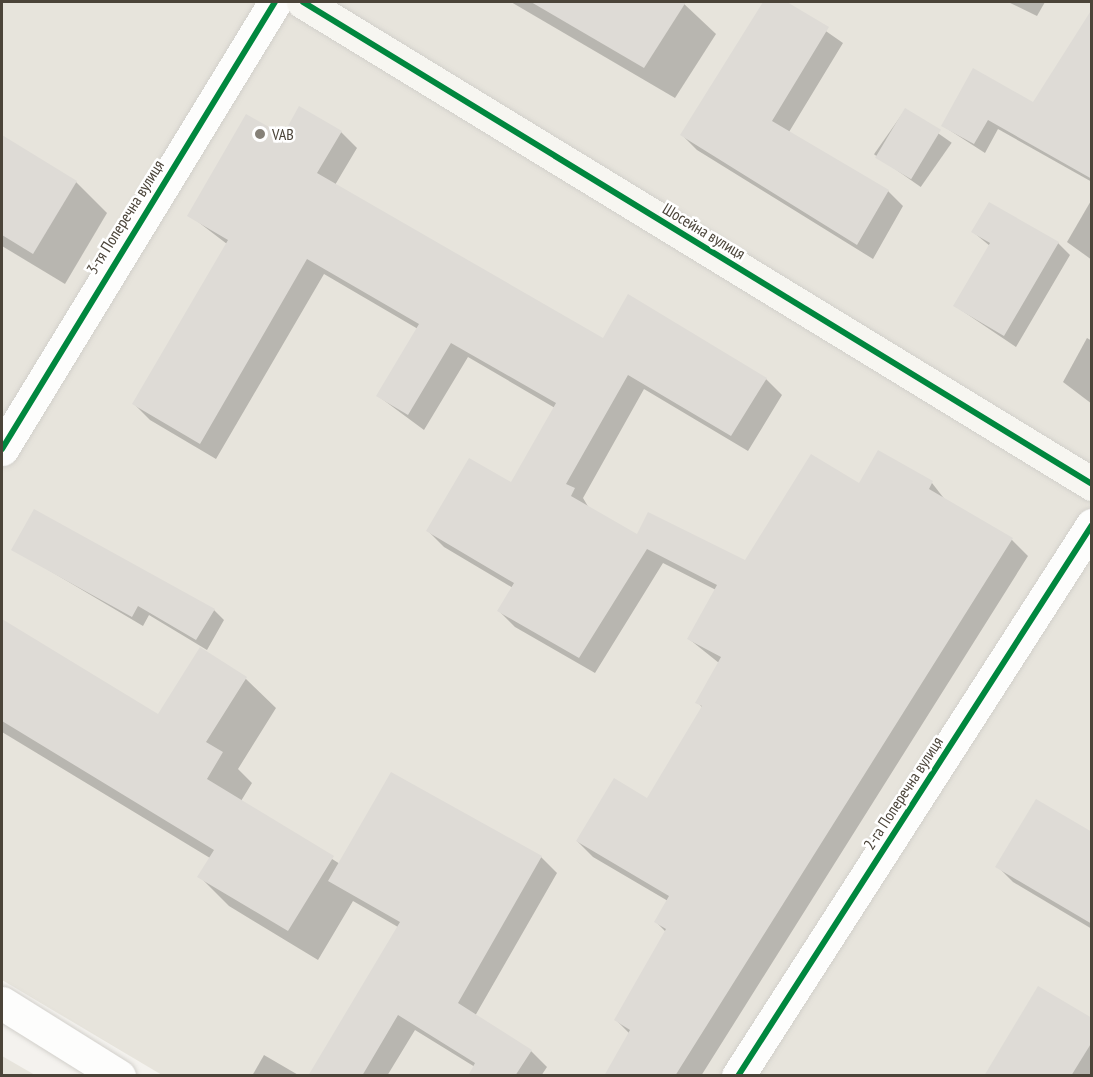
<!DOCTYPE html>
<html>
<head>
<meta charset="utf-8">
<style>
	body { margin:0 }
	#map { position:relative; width:1093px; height:1077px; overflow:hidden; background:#f4f2ee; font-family:"PT Sans Narrow",sans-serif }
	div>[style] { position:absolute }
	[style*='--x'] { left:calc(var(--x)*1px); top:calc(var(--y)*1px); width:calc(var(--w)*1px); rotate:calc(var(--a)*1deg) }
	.residential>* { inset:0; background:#e7e4dc }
	.shadow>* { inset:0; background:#0003; transform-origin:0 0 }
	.building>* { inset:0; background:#dedbd6; transform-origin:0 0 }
	.roads { filter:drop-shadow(0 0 2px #d2d0cb) drop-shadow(0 0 2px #d2d0cb) }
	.street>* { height:33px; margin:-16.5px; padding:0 16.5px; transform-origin:16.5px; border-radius:16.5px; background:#fdfdfc }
	.secondary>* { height:33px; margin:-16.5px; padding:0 16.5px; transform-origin:16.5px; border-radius:16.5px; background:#f7f6f1 }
	.cycleway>* { height:6px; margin:-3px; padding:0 3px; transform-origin:3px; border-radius:3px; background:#00873e }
	.dots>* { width:16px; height:16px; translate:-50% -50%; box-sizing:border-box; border:3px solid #fff; border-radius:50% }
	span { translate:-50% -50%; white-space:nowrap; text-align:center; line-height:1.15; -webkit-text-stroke:5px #fff; paint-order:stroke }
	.poi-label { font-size:16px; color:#4b4439 }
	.left { translate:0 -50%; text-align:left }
	.street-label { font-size:16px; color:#4b4439 }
	.frame { position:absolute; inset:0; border:3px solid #4b4439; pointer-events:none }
</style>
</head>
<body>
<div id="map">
	<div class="residential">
		<i style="clip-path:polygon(2px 2px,1091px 2px,1091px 1075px,162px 1075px,2px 980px)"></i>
		<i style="clip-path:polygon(2px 1056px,35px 1075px,2px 1075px)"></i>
	</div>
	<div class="shadow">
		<i style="clip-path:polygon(511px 2px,682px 2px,716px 34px,675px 98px)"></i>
		<i style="clip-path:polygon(764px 2px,784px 2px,843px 43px,789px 132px,888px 191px,903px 206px,873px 259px,697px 150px,682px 135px)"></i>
		<i style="clip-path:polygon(1008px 2px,1045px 2px,1037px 16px)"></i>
		<i style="clip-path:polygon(1092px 23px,1092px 182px,998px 129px,985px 153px,943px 126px,1034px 104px)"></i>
		<i style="left:905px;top:110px;width:57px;height:54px;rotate:35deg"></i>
		<i style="clip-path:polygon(341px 132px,357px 148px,335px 185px,603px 340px,766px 379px,782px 395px,748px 451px,644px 389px,583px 498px,589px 508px,638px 536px,746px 562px,859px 485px,932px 483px,946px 501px,1012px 540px,1028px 556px,701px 1076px,606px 1076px,630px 1034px,616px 1020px,666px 932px,656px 922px,668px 901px,593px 857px,577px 841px,648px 800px,703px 708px,697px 702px,719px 663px,689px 639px,716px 590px,663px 563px,595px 673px,515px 627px,499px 611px,513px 588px,444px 547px,428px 531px,511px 484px,555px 408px,468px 357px,424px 430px,378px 396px,418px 329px,324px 274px,216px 459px,150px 420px,134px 404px,227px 244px,189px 215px,283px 137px)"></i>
		<i style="clip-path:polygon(2px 137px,76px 182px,107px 213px,65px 284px,2px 246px)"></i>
		<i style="clip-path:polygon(1092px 199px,1092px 260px,1067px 242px)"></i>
		<i style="clip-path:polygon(973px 232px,1058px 243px,1070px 255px,1016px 347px,955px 306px,990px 246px)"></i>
		<i style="clip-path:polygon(1087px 338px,1092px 341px,1092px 404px,1063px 382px)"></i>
		<i style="clip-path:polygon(13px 549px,214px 610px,224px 620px,207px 650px,149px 615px,143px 626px)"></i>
		<i style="clip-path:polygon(2px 621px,159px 716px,201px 650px,246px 679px,276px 708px,238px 769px,252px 783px,241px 801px,340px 864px,541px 857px,557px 873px,475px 1016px,531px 1051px,547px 1067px,541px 1076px,470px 1076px,475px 1067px,415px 1030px,387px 1076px,310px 1076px,398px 927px,353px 901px,318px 960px,229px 906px,199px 876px,210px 858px,2px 732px)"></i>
		<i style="clip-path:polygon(1092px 834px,1092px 929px,1013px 882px,997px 866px)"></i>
		<i style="clip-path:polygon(1092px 1020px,1092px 1076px,985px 1076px)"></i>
		<i style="clip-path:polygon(264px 1055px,300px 1076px,252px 1076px)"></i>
	</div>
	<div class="building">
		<i style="clip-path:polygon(531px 2px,686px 2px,644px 68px)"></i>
		<i style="clip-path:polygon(763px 2px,787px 2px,829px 27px,772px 121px,889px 190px,857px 245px,680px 135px)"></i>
		<i style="clip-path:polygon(1092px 9px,1092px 179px,988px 120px,974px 144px,941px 126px,973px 68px,1033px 102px)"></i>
		<i style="clip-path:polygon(299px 106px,342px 131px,317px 173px,603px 338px,628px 294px,767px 378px,731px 436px,628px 375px,566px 484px,575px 488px,571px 496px,637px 534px,648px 512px,745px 560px,811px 454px,859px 483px,878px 450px,933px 481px,929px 489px,1013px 538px,675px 1076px,604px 1076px,630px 1030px,614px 1020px,666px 929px,654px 922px,669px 896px,576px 841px,614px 778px,647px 798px,702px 706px,695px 703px,721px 657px,687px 639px,717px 585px,647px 549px,579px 658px,497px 611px,514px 583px,426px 531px,469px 458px,511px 482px,556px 403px,451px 343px,408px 415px,376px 396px,419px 324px,307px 259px,200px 444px,132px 404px,228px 240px,187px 216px,246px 114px,283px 135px)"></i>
		<i style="left:905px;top:108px;width:42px;height:58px;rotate:31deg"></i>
		<i style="clip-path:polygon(2px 135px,77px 181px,33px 254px,2px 235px)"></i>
		<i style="clip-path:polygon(989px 202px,1059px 242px,1004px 336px,953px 306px,990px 243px,971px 232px)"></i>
		<i style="clip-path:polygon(34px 509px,215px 609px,196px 640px,138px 606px,132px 617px,11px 550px)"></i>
		<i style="clip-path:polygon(2px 619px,158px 714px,200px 647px,247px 677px,206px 742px,223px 752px,207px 779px,334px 856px,288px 931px,197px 877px,214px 850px,2px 721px)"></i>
		<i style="clip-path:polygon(391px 772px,542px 856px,458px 1003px,532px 1050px,515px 1076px,468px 1076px,475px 1063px,398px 1015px,362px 1076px,308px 1076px,400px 922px,328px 881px)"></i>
		<i style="clip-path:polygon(1036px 799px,1092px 832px,1092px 924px,995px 867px)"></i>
		<i style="clip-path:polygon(1038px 986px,1092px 1018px,1092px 1042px,1071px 1076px,984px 1076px)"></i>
	</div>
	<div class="roads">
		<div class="street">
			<i style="--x:2;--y:449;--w:524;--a:-58.59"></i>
			<i style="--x:2;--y:1003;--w:138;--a:32"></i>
			<i style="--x:738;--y:1076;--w:655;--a:-57.28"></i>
		</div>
		<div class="secondary">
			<i style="--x:303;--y:2;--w:925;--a:31.42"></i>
		</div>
	</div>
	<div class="cycleway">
		<i style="--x:303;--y:2;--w:925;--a:31.42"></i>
		<i style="--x:2;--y:449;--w:524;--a:-58.59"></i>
		<i style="--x:738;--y:1076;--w:655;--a:-57.28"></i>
	</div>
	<div class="dots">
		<i style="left:260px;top:134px;background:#868178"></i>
	</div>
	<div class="poi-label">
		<span class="left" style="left:272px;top:134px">VAB</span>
	</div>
	<div class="street-label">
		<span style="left:125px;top:217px;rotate:-58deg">3-тя Поперечна вулиця</span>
		<span style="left:704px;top:231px;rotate:31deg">Шосейна вулиця</span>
		<span style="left:903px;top:793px;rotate:-57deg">2-га Поперечна вулиця</span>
	</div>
	<div class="frame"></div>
</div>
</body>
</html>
